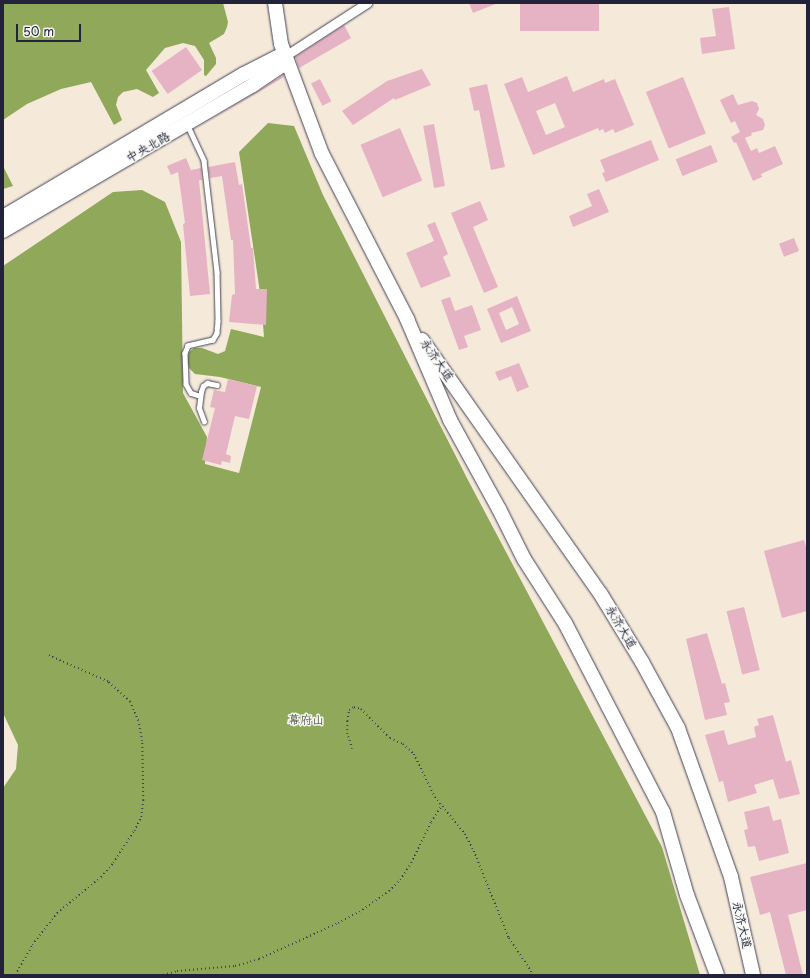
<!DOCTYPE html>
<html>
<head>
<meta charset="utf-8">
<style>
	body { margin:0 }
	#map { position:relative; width:810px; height:978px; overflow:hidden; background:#f5e9da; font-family:"Playpen Sans","LXGW WenKai TC",sans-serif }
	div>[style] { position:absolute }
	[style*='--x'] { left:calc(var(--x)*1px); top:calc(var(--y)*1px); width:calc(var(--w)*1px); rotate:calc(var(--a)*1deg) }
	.forest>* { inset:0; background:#90a85a }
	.building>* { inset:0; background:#e6b3c5; transform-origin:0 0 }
	.path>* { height:1.5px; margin-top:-0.75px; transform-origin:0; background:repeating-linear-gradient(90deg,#424053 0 1px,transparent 0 4px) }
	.roads { filter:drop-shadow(0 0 1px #424053) drop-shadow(0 0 1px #424053) }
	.lane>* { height:4.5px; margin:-2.25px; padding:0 2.25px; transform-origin:2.25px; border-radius:2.25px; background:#fff }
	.street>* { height:9px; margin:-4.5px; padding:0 4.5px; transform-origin:4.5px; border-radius:4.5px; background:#fff }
	.primary>* { height:14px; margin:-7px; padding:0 7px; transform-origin:7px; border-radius:7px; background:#fff }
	span { translate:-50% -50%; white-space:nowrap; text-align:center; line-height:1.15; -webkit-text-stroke:3px #f6f6f2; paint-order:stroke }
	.street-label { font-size:12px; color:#22223b }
	.park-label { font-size:12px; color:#565a49 }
	.frame { position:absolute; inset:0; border:4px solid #22223b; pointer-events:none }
	.scale { position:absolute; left:16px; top:24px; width:65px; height:18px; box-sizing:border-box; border:2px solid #22223b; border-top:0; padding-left:5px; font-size:12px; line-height:14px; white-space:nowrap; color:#22223b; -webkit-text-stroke:3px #f6f6f2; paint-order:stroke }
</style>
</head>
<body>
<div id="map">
	<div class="forest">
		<i style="clip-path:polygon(3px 3px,223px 3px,228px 22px,227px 27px,224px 34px,209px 43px,216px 58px,216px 64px,206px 76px,204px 75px,204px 60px,195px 46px,183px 43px,165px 48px,146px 70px,159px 93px,153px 97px,137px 89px,123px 92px,118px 97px,116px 105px,122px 120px,114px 125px,91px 82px,61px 89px,27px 104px,3px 120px)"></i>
		<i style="clip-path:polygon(268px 123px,294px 126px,323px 195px,469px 482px,662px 847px,700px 975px,3px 975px,3px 788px,16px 769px,18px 745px,3px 713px,3px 266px,113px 192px,142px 190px,165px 202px,181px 242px,183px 393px,207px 437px,205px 464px,239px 473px,261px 387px,220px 377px,195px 374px,189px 368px,187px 359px,189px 352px,194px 348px,202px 348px,218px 354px,225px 351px,231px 329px,264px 337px,261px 299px,239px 152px)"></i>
		<i style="clip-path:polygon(3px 166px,13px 186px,3px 189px)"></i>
	</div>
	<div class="building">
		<i style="clip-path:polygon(469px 3px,498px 3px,473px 13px)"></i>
		<i style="left:520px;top:3px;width:79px;height:28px"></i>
		<i style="clip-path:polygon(729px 7px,735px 49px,702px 54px,700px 38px,716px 36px,712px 9px)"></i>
		<i style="clip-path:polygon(344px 25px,351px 38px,299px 68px,295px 57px)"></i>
		<i style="left:186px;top:47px;width:28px;height:42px;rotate:55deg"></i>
		<i style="clip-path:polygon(422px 69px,431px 85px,395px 100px,394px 98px,353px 125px,342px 111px,387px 81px)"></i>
		<i style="clip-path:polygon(283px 75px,284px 77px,194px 130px,257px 92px)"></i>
		<i style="clip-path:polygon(evenodd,567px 76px,573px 92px,604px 79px,605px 83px,615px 79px,634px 125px,615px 133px,613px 129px,605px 133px,603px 129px,599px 131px,598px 128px,533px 155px,504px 84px,522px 77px,528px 92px,567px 76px,555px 103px,565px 127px,546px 135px,536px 111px,555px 103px)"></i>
		<i style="left:683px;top:77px;width:61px;height:40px;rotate:68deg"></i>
		<i style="left:320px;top:79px;width:25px;height:10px;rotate:63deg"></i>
		<i style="clip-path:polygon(487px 84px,505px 167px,491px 170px,479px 110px,474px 111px,469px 88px)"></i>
		<i style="clip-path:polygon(733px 94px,738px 105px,752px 101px,757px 103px,759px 109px,756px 115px,763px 119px,765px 125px,763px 130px,751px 133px,752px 135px,745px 138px,751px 151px,757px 148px,759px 153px,775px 146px,783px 164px,761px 174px,762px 177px,753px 181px,736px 142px,734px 143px,731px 137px,740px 132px,735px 121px,731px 123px,720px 100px)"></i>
		<i style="left:434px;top:124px;width:63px;height:11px;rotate:80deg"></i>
		<i style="left:400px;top:128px;width:57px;height:43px;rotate:67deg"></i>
		<i style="clip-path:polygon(651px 140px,659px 160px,606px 182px,602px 173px,605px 172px,600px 160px)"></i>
		<i style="left:711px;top:145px;width:18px;height:38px;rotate:68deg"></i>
		<i style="clip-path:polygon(186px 158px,191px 170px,201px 168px,202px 180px,199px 180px,210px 294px,190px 296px,183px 224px,185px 223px,178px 172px,171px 175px,167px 166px)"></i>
		<i style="clip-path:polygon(235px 162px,239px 185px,242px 184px,251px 248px,253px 248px,256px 289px,267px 289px,266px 325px,229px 322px,232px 295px,235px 294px,233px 240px,231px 240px,222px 176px,210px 178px,208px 167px)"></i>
		<i style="clip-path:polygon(599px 189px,609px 212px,573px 227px,569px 216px,592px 206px,587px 194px)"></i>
		<i style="clip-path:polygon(480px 201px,488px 220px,473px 227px,498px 287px,484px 293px,451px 213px)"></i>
		<i style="clip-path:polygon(435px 222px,448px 254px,443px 257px,451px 276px,421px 288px,406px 253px,434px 241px,427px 225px)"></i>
		<i style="left:794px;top:238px;width:14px;height:16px;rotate:69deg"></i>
		<i style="clip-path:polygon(evenodd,517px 296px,531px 331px,501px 343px,487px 309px,517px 296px,512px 307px,519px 324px,506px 330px,499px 313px,512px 307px)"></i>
		<i style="clip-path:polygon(450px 297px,455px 311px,472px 305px,481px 330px,464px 336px,468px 347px,459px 350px,441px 300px)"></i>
		<i style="clip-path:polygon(519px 363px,529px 387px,517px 392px,511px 376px,499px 381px,495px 372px)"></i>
		<i style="clip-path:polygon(228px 379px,257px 386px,249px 419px,235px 416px,226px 454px,231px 456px,230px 463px,222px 461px,221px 465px,202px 460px,215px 408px,210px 407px,214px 390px,225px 392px)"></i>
		<i style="clip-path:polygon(804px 540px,807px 550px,807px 611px,782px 618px,764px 551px)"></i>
		<i style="left:744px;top:607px;width:65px;height:18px;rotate:76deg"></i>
		<i style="clip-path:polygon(707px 633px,722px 684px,725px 683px,730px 702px,724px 703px,727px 715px,705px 720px,686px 639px)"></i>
		<i style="clip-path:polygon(773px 715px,786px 762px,791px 760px,800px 794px,779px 799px,773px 779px,754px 785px,757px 793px,728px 802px,723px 781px,719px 782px,705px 735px,724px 730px,728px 745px,756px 737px,754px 727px,759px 725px,757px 719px)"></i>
		<i style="clip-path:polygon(769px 806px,773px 821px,781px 819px,789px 853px,759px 861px,755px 846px,748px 847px,744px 830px,748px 829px,744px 812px)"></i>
		<i style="clip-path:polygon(807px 863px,807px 910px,788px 915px,803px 975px,786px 975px,770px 912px,760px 915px,750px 877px)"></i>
	</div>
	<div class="path">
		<i style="--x:352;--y:749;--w:16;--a:-108"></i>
		<i style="--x:347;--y:734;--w:13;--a:-90"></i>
		<i style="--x:347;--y:721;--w:11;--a:-80"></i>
		<i style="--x:349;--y:710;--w:6;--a:-31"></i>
		<i style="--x:354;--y:707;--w:7;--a:16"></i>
		<i style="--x:361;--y:709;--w:41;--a:45"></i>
		<i style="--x:390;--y:738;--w:14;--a:25"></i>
		<i style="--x:403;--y:744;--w:15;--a:42"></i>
		<i style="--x:414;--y:754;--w:48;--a:64"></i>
		<i style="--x:435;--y:797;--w:48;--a:51"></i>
		<i style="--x:465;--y:834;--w:19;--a:62"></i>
		<i style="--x:474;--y:851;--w:94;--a:68.1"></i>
		<i style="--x:509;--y:938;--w:45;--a:56"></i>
		<i style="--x:15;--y:975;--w:34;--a:-60"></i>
		<i style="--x:32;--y:945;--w:41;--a:-52"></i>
		<i style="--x:57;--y:913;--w:57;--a:-39.3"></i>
		<i style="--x:101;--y:877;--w:18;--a:-49"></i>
		<i style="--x:113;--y:863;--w:38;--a:-57"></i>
		<i style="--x:134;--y:831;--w:16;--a:-63"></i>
		<i style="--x:141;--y:817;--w:17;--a:-83"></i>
		<i style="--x:143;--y:800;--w:59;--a:-91"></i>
		<i style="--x:142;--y:741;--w:20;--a:-101"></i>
		<i style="--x:138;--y:721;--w:21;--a:-113"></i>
		<i style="--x:130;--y:702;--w:30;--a:-138"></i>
		<i style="--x:108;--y:682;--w:67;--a:-156.1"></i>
		<i style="--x:163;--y:975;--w:15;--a:-16"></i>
		<i style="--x:177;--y:971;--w:58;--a:-4.9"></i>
		<i style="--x:235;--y:966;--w:25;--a:-16"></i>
		<i style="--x:259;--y:959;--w:87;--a:-24.5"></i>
		<i style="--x:338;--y:923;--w:24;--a:-28"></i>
		<i style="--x:359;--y:912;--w:37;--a:-35"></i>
		<i style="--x:389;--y:891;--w:16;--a:-45"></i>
		<i style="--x:400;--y:880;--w:20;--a:-57"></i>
		<i style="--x:411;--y:863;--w:46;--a:-64"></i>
		<i style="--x:431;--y:822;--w:20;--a:-57"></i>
	</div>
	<div class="roads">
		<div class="lane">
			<i style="--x:188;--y:126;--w:38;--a:65"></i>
			<i style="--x:204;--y:161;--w:112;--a:83.3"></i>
			<i style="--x:217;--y:272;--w:49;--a:88.8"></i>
			<i style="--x:218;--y:321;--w:12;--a:95"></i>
			<i style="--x:217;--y:333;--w:8;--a:120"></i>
			<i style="--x:213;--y:340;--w:26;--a:167"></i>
			<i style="--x:188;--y:346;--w:8;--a:113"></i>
			<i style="--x:185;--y:353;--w:31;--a:88"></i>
			<i style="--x:186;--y:384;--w:10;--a:61"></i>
			<i style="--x:191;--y:393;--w:9;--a:18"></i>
			<i style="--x:204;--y:422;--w:15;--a:-110"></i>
			<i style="--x:199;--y:408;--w:16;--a:-83"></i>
			<i style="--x:201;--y:392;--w:6;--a:-72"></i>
			<i style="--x:203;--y:386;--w:5;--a:-37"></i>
			<i style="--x:207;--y:383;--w:10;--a:11"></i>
		</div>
		<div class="street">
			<i style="--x:285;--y:56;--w:98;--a:-32.9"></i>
		</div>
		<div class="primary">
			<i style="--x:275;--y:3;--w:41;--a:81.7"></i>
			<i style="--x:281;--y:44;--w:117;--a:69.6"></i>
			<i style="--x:322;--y:154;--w:186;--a:62.7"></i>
			<i style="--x:407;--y:319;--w:110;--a:66.9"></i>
			<i style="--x:450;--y:420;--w:102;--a:61.2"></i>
			<i style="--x:499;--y:509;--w:56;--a:63.4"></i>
			<i style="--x:524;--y:559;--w:76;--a:57.4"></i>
			<i style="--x:565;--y:623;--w:213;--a:62.6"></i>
			<i style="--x:663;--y:812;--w:86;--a:73.9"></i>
			<i style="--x:687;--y:895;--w:85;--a:69.4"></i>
			<i style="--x:3;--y:217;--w:280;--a:-30.7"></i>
			<i style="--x:244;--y:74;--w:38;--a:-27"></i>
			<i style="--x:278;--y:57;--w:7;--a:-8"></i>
			<i style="--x:3;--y:231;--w:290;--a:-30.3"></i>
			<i style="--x:253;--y:85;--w:34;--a:-34"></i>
			<i style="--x:281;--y:66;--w:11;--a:-68"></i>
			<i style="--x:422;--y:340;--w:309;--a:54.9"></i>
			<i style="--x:600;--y:593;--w:81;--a:58.7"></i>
			<i style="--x:642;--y:662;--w:75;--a:61.4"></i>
			<i style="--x:678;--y:728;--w:158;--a:70.4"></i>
			<i style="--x:731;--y:877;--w:100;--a:77.3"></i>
		</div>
	</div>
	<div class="street-label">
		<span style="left:148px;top:147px;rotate:-30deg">中央北路</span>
		<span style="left:437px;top:360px;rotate:55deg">永济大道</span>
		<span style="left:621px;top:627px;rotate:59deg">永济大道</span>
		<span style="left:742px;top:925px;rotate:77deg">永济大道</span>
	</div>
	<div class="park-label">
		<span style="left:306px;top:720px">幕府山</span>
	</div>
	<div class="frame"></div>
	<div class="scale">50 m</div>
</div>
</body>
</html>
